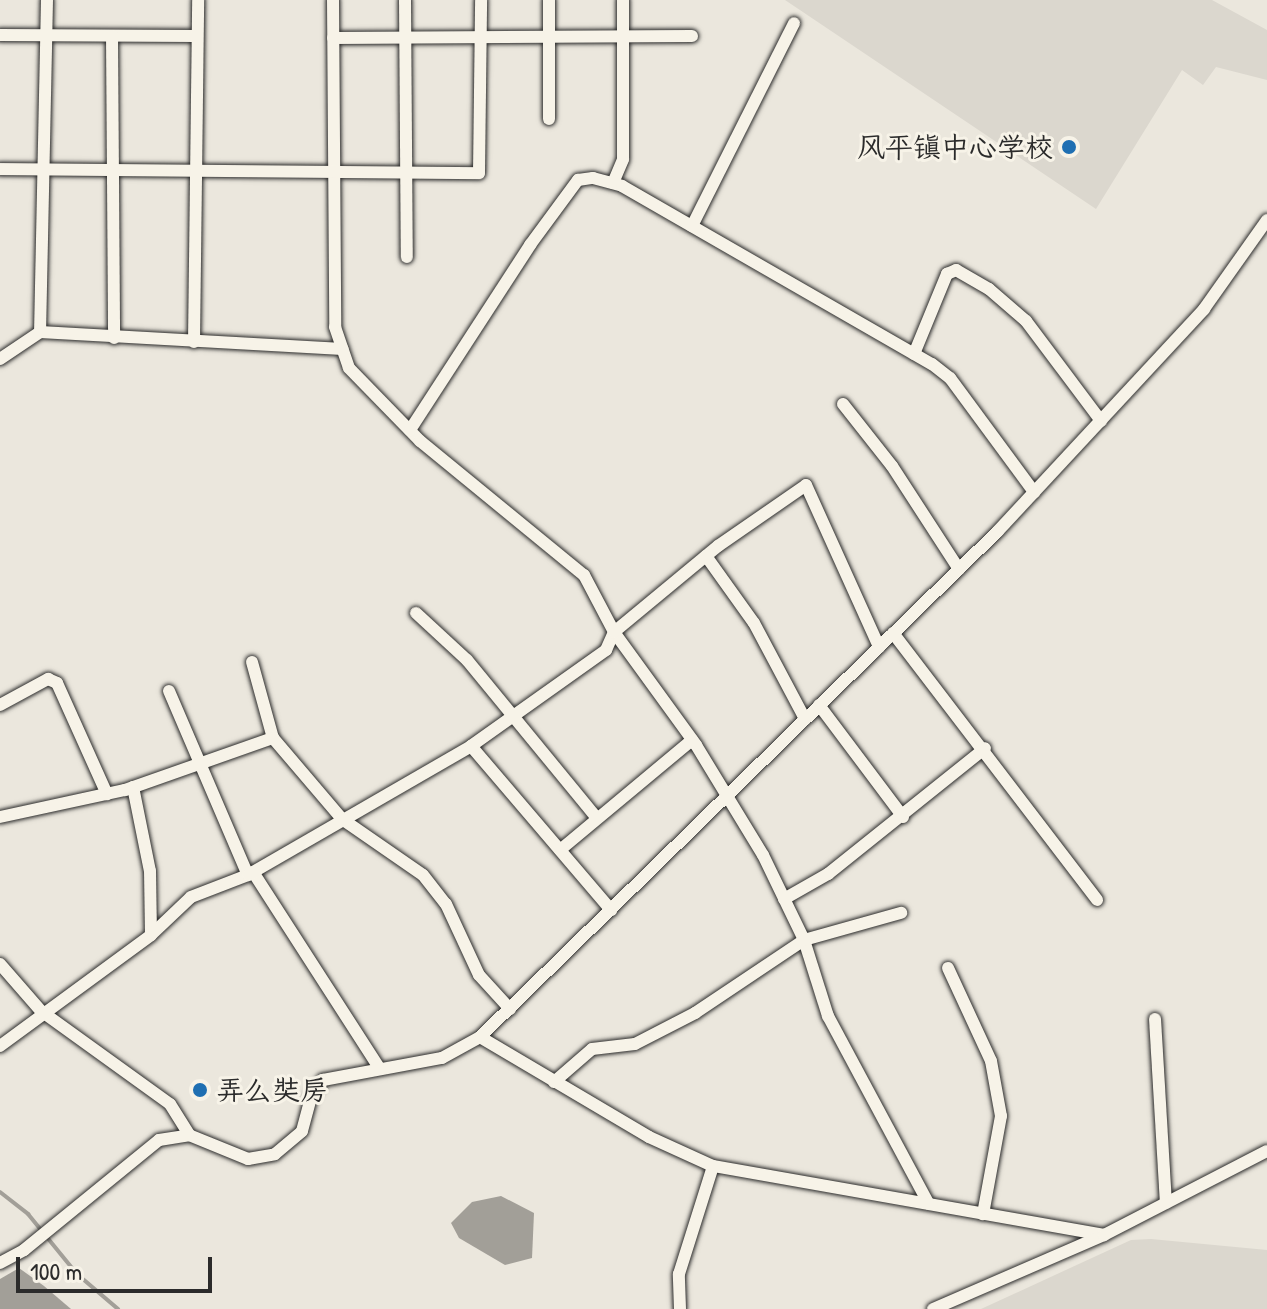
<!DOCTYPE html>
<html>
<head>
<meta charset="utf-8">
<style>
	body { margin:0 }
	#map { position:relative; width:1267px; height:1309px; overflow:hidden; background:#ebe7dd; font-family:"Patrick Hand","LXGW WenKai TC",sans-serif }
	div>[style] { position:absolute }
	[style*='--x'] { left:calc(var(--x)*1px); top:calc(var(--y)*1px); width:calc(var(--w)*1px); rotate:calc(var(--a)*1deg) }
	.built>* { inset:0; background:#dbd7ce }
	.water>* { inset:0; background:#a29f98 }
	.stream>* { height:4px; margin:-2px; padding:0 2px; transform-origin:2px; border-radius:2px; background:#a29f98 }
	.roads { filter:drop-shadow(0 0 2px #2b2b2b) drop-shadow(0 0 2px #2b2b2b) }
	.street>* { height:12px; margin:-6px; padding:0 6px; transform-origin:6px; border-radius:6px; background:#f7f3e8 }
	.dots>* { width:22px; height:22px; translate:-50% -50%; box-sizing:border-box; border:4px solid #f7f3e8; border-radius:50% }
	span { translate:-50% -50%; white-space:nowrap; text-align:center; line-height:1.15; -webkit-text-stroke:6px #f7f3e8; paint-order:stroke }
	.poi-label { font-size:28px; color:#2b2b2b }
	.right { translate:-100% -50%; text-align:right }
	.left { translate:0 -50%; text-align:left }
	.scale { position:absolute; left:16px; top:1257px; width:196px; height:36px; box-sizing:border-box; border:4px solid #2b2b2b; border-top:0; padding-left:10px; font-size:24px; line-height:28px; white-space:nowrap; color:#2b2b2b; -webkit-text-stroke:6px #f7f3e8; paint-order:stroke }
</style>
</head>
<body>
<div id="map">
	<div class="built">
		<i style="clip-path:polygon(785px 0,1212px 0,1267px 30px,1267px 80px,1216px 67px,1203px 85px,1182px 70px,1096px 209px)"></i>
		<i style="clip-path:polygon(1151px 1239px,1267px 1250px,1267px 1309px,981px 1309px,1131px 1240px)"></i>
	</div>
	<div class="water">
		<i style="clip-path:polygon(501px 1196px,534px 1213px,532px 1258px,505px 1265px,459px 1238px,451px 1223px,472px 1202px)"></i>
		<i style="clip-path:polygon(19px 1268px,44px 1286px,71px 1309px,0 1309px,0 1279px)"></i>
	</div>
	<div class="stream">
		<i style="--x:0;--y:1192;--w:36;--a:38"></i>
		<i style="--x:28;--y:1214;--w:77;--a:50.8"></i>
		<i style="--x:77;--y:1274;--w:54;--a:40.5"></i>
	</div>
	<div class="roads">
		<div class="street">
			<i style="--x:47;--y:0;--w:332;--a:91.2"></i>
			<i style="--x:40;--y:332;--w:303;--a:3.2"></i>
			<i style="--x:333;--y:0;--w:327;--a:89.6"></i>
			<i style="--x:335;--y:327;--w:43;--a:71.1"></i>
			<i style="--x:349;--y:368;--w:102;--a:45.8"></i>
			<i style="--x:420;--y:441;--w:212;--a:39.3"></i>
			<i style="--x:584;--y:575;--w:64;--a:62.2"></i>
			<i style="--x:614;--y:632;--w:140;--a:54"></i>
			<i style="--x:696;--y:745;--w:129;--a:58.7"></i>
			<i style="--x:763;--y:855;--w:94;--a:64.2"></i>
			<i style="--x:804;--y:940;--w:80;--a:72.5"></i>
			<i style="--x:828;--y:1016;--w:213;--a:61.8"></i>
			<i style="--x:405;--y:0;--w:257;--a:89.6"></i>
			<i style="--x:549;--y:0;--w:119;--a:90"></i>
			<i style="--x:0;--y:35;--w:197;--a:0.3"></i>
			<i style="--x:112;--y:36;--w:302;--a:89.6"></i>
			<i style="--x:333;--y:38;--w:359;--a:-0.3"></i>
			<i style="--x:0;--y:169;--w:479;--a:0.5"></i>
			<i style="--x:479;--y:173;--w:173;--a:-89.3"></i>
			<i style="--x:613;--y:183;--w:26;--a:-67"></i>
			<i style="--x:623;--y:159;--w:159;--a:-90"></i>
			<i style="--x:692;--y:226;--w:227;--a:-63.3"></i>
			<i style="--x:194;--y:342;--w:342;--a:-89.3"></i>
			<i style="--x:914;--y:354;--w:87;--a:-67.6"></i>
			<i style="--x:947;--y:274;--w:10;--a:-24"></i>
			<i style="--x:956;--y:270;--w:38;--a:30"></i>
			<i style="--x:989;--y:289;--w:49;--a:40.9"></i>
			<i style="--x:1026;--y:321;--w:125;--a:53.1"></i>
			<i style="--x:0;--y:359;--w:48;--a:-34"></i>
			<i style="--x:843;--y:404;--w:79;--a:51.7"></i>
			<i style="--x:892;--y:466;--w:123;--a:57"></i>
			<i style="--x:410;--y:430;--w:221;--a:-57"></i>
			<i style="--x:530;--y:245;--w:81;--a:-53.6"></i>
			<i style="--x:578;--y:180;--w:15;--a:-8"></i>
			<i style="--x:593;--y:178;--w:30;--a:15"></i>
			<i style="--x:622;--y:186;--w:357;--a:29.9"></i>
			<i style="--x:932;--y:364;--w:23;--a:38"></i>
			<i style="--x:950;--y:378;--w:142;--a:53.6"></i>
			<i style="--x:706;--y:556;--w:82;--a:54.4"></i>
			<i style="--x:754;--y:623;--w:109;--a:62"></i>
			<i style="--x:416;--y:613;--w:69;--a:42.7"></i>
			<i style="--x:467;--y:660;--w:203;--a:50.6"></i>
			<i style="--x:893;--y:633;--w:336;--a:52.6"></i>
			<i style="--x:252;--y:662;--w:79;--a:74.6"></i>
			<i style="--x:273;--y:738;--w:106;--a:49.6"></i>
			<i style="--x:342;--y:819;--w:98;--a:34.7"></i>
			<i style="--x:423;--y:875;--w:37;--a:52"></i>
			<i style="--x:446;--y:904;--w:78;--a:65.1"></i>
			<i style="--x:479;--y:975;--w:46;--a:47.6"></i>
			<i style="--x:169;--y:691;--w:200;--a:66.8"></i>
			<i style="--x:0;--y:705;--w:55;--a:-28.4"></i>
			<i style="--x:48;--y:679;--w:10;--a:24"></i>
			<i style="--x:57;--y:683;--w:122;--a:65.8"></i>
			<i style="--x:819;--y:705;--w:140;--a:53.1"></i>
			<i style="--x:471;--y:746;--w:216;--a:49.5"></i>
			<i style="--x:133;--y:787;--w:86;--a:78.6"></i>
			<i style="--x:150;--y:871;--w:64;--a:89.1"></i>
			<i style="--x:0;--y:817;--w:128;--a:-12.2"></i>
			<i style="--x:125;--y:790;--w:157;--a:-19.4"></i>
			<i style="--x:560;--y:850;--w:172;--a:-39.8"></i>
			<i style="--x:253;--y:872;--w:234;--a:57.2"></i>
			<i style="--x:784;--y:899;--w:51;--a:-29.6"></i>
			<i style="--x:828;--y:874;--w:201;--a:-38.7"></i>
			<i style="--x:0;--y:964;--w:62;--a:48.9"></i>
			<i style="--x:41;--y:1011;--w:159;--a:35.8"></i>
			<i style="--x:170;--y:1104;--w:36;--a:58"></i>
			<i style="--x:948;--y:968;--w:102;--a:65.2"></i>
			<i style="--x:991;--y:1061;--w:56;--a:79.7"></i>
			<i style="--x:1001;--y:1116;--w:100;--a:100.4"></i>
			<i style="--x:1155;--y:1019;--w:184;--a:86.6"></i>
			<i style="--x:480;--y:1037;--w:196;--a:30.6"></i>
			<i style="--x:649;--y:1137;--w:70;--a:24.4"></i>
			<i style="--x:713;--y:1166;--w:397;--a:10"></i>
			<i style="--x:0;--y:1046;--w:187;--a:-36.3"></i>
			<i style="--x:151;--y:935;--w:55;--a:-43.5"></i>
			<i style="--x:191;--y:897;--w:61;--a:-21.1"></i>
			<i style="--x:248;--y:875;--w:258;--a:-30"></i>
			<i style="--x:471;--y:746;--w:166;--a:-35.4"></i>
			<i style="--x:606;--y:650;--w:20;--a:-66"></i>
			<i style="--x:614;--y:632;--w:135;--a:-39.6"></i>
			<i style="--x:718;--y:546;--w:107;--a:-34.7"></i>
			<i style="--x:806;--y:485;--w:178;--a:65.7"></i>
			<i style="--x:554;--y:1082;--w:50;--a:-41"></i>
			<i style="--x:592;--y:1049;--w:43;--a:-6.6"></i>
			<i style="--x:635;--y:1044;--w:68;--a:-27.3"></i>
			<i style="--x:695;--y:1013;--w:131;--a:-33.8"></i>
			<i style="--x:804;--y:940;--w:101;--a:-15.6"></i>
			<i style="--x:0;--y:1263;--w:27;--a:-28"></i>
			<i style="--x:24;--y:1250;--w:174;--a:-39.2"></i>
			<i style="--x:159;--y:1140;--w:30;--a:-9"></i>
			<i style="--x:189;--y:1135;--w:64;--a:22.1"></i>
			<i style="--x:248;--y:1159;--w:27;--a:-10"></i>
			<i style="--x:275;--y:1154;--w:35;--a:-40"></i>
			<i style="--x:302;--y:1131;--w:35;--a:-75"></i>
			<i style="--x:311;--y:1097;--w:21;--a:-55"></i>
			<i style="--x:323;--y:1080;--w:121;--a:-10.5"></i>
			<i style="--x:442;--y:1058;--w:43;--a:-28.9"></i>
			<i style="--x:480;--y:1037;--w:724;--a:-44.33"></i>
			<i style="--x:998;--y:531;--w:303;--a:-47.1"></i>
			<i style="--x:1204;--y:309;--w:109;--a:-54.7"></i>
			<i style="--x:680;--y:1309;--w:35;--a:-92"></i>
			<i style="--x:679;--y:1274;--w:113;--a:-72.5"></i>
			<i style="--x:933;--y:1309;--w:186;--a:-23.4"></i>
			<i style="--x:1104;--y:1235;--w:183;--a:-27.3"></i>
		</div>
	</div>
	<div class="dots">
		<i style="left:1069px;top:147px;background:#1f6fb2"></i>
		<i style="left:200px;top:1090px;background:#1f6fb2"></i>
	</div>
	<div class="poi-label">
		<span class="right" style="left:1053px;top:147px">风平镇中心学校</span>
		<span class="left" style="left:216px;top:1090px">弄么奘房</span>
	</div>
	<div class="scale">100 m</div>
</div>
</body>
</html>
